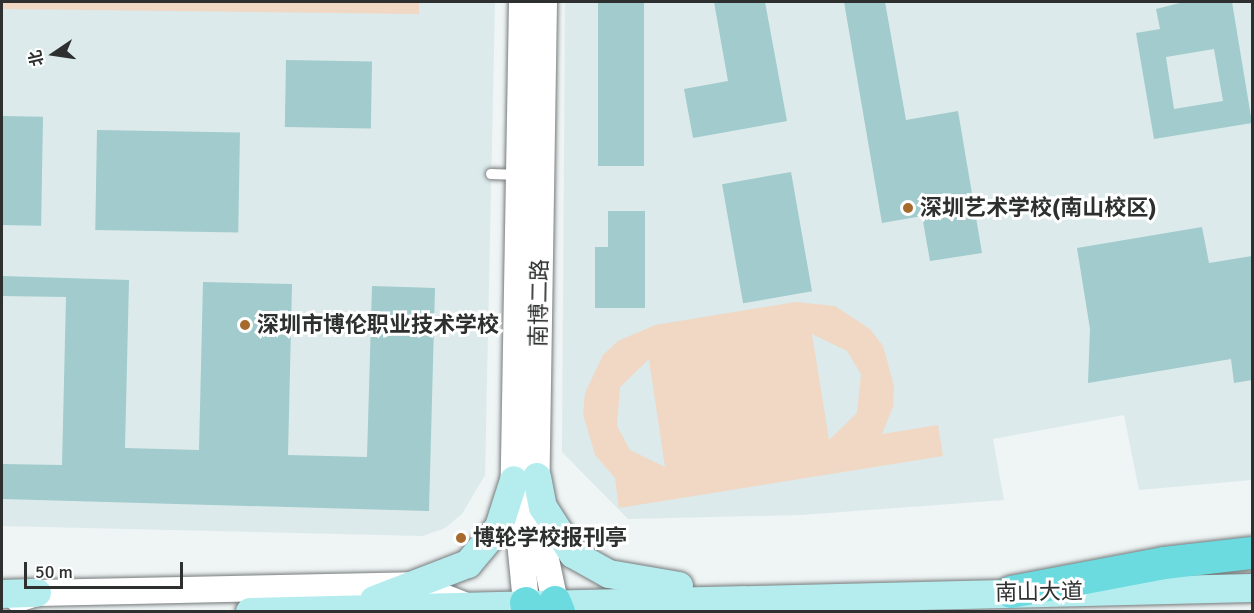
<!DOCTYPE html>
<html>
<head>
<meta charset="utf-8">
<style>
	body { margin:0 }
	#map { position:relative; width:1254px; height:613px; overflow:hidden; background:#eff4f5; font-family:Signika,"Noto Sans SC",sans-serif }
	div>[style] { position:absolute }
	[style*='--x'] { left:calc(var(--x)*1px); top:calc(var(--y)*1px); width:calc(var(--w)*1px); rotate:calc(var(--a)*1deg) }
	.built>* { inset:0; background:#dceaeb }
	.green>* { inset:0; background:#f0d8c4 }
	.building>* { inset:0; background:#a1cbcc; transform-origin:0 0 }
	.roads { filter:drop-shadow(0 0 2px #767b7b) drop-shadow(0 0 2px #767b7b) }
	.service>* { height:10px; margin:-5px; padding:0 5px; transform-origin:5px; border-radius:5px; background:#fff }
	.tertiary>* { height:26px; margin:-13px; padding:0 13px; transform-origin:13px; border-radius:13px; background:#fff }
	.secondary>* { height:28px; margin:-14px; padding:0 14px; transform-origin:14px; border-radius:14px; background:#b5edef }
	.primary>* { height:32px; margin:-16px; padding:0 16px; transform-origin:16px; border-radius:16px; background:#6bdbe0 }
	.dots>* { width:16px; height:16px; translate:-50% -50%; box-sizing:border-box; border:3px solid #fff; border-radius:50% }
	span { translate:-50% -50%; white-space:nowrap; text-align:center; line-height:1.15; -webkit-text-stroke:6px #fff; paint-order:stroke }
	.poi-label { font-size:22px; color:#2e3030; font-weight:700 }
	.left { translate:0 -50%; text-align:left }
	.street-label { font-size:22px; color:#2e3030 }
	.frame { position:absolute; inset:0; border:3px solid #2e3030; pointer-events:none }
	.north { position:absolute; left:24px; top:24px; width:60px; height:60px; -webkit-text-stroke:4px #fff; paint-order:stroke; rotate:257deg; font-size:16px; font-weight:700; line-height:24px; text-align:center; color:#2e3030 }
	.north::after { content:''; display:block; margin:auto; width:21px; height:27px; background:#2e3030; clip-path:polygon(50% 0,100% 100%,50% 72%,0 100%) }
	.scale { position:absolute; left:24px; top:562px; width:159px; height:27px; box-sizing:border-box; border:3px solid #2e3030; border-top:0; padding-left:8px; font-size:18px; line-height:21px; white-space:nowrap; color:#2e3030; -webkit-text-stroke:4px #fff; paint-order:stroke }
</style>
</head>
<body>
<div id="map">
	<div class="built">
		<i style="clip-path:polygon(2px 2px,495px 2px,485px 475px,462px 514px,445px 528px,423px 536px,2px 526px)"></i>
		<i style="clip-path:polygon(565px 2px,1252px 2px,1252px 480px,1139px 490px,1124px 415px,993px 439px,1004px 500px,801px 515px,628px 519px,562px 452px)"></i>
	</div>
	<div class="green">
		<i style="clip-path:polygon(2px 2px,419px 2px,419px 14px,2px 9px)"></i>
		<i style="clip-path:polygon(evenodd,795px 302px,835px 306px,870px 329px,883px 346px,894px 386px,893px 407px,882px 434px,938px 425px,943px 456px,619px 508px,615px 478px,595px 455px,583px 414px,585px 393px,603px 355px,618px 341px,655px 325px,795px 302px,812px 334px,847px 351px,861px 374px,857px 413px,829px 440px,812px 334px,795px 302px,648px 360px,649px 360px,665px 467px,630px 450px,617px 426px,620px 387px,648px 360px)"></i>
	</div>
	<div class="building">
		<i style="left:598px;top:2px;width:46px;height:164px"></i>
		<i style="clip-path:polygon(714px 2px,765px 2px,787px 121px,693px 138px,684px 89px,728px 81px)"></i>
		<i style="clip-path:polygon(844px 2px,885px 2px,906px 120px,958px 111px,982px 253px,930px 261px,922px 216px,882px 223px)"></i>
		<i style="clip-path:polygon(evenodd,1184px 2px,1232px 2px,1252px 123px,1154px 139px,1136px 33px,1160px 29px,1156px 9px,1184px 2px,1214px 49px,1223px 101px,1174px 109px,1166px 57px,1214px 49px)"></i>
		<i style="left:286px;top:60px;width:86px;height:67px;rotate:1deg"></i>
		<i style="left:2px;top:116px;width:41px;height:109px;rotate:1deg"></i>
		<i style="left:97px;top:130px;width:143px;height:100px;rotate:1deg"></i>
		<i style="left:791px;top:172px;width:121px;height:70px;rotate:80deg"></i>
		<i style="clip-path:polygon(608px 211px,645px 211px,645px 308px,595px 308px,595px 247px,608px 247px)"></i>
		<i style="clip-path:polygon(1202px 227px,1209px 263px,1252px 256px,1252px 380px,1234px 383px,1231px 359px,1088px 383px,1090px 329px,1077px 248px)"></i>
		<i style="clip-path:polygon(2px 276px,129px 280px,125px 448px,199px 450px,203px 282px,292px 284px,288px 455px,367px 457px,372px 286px,435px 288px,429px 511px,2px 499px,2px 464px,62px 465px,66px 297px,2px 296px)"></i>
	</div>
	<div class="roads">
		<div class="service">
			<i style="--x:491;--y:174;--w:29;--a:2"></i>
		</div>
		<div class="tertiary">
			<i style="--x:522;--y:2;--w:478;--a:91"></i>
			<i style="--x:514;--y:480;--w:124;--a:84.4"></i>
			<i style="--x:544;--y:2;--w:510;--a:90.9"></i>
			<i style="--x:536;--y:512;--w:92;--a:78.1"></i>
			<i style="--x:18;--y:599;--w:20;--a:-18"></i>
			<i style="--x:37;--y:593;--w:376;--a:-1.2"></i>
			<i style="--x:413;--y:585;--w:55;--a:21.4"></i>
		</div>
		<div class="secondary">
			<i style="--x:537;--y:477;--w:31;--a:79"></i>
			<i style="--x:543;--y:507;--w:56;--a:57.4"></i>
			<i style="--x:573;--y:554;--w:41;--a:29.1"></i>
			<i style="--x:609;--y:574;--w:71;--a:9.7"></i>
			<i style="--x:2;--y:594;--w:35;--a:-2"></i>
			<i style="--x:374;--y:600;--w:101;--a:-21"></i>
			<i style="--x:468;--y:564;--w:48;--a:-50"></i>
			<i style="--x:499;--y:527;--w:49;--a:-72.3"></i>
			<i style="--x:250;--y:612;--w:1002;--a:-1.37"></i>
		</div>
		<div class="primary">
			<i style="--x:1011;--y:592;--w:156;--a:-10.7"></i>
			<i style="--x:1164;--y:563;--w:89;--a:-6.5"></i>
			<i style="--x:555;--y:602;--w:11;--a:68"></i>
			<i style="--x:526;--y:603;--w:9;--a:77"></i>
		</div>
	</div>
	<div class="dots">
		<i style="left:908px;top:208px;background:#a66a2d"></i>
		<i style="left:245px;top:325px;background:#a66a2d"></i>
		<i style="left:461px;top:538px;background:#a66a2d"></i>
	</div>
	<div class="poi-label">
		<span class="left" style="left:920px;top:208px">深圳艺术学校(南山校区)</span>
		<span class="left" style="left:257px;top:325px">深圳市博伦职业技术学校</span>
		<span class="left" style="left:473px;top:538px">博轮学校报刊亭</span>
	</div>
	<div class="street-label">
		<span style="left:539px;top:303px;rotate:-89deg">南博二路</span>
		<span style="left:1039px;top:592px;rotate:-1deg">南山大道</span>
	</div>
	<div class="frame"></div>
	<div class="north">北</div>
	<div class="scale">50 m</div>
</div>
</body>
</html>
